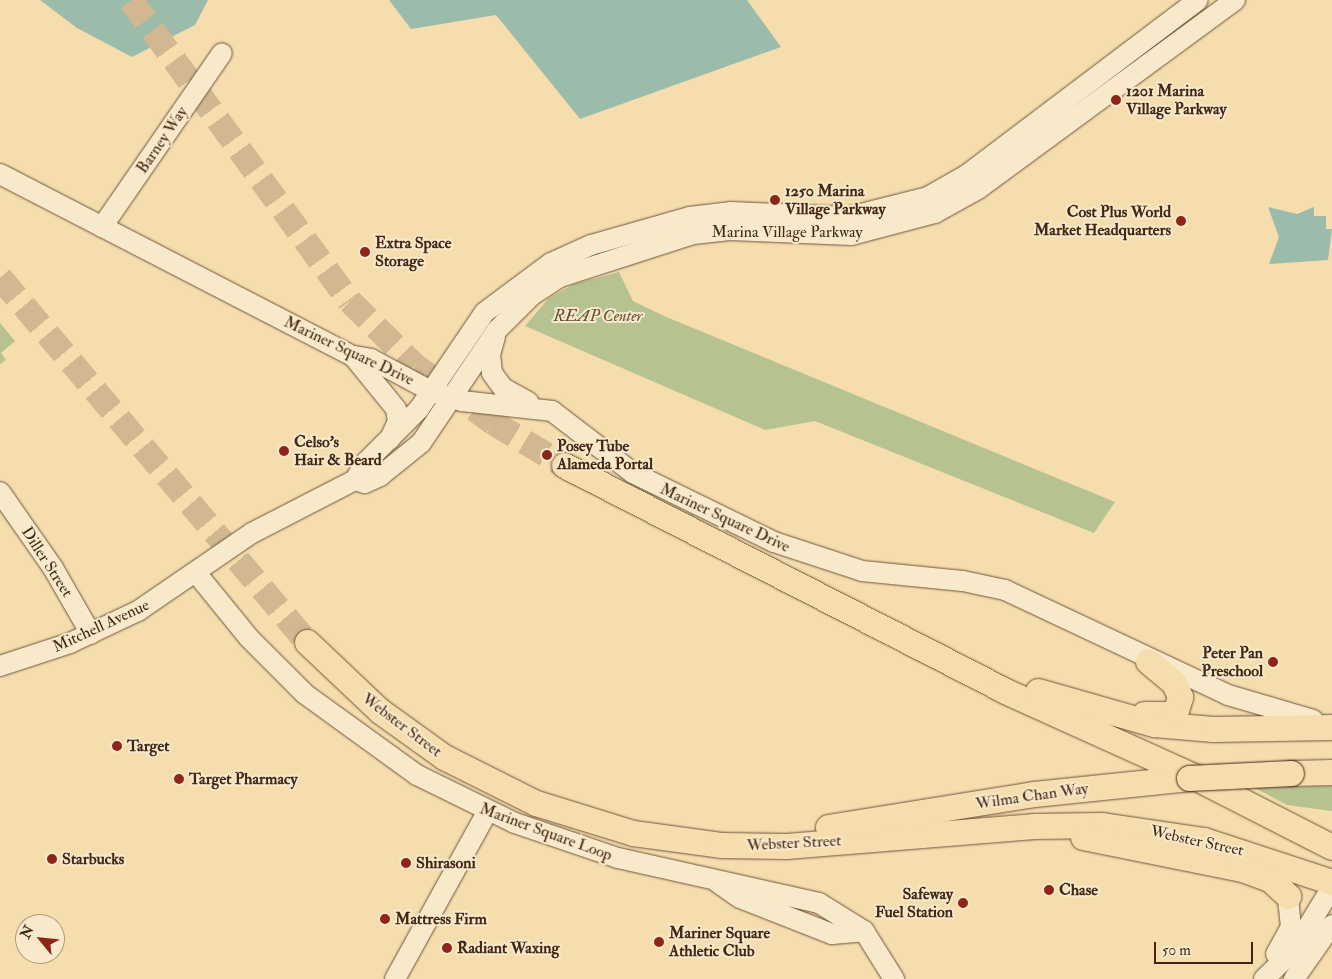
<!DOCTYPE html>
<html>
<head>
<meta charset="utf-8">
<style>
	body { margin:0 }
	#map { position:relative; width:1332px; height:979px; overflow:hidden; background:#f5ddae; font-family:"IM FELL Double Pica",serif }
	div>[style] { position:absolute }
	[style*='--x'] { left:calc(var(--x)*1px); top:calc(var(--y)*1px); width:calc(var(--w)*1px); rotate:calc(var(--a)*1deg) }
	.green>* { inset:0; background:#b6c28f }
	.water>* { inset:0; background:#9cbcab }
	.major-tunnel>* { height:25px; margin-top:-12.5px; transform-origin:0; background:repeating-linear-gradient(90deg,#d2b890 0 25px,transparent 0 37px) }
	.roads { filter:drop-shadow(0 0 1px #70543c) drop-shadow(0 0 1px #70543c) }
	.minor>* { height:20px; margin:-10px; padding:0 10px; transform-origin:10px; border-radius:10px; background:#f8e9ca }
	.major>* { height:25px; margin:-12.5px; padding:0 12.5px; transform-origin:12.5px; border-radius:12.5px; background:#f5ddae }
	.bridges { filter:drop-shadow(0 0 1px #442616) drop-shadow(0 0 1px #442616) }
	.major-bridge>* { height:25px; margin:-12.5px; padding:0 12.5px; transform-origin:12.5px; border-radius:12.5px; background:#f5ddae }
	.dots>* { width:14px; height:14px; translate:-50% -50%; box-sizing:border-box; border:2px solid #f8e9ca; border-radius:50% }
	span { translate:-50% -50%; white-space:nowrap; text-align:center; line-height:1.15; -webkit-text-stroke:4px #f8e9ca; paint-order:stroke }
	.poi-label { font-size:16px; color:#442616; font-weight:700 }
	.left { translate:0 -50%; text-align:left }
	.right { translate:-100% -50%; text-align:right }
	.street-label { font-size:16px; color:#442616 }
	.park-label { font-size:16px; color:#604d34; font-style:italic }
	.north { position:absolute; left:15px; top:914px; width:50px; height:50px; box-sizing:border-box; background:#f8e9ca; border:1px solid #b09b82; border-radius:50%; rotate:298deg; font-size:14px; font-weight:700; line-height:20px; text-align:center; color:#442616 }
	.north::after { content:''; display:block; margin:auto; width:18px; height:22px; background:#8f2418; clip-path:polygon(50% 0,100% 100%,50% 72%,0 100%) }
	.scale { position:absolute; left:1154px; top:942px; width:99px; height:22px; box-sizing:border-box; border:2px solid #442616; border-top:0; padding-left:6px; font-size:15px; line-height:18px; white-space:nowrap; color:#442616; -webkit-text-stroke:4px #f8e9ca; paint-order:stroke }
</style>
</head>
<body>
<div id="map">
	<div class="green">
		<i style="clip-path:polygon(619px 272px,633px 301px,664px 316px,1115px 502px,1094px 533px,815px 421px,765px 430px,525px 326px,549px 298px,574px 284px)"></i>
		<i style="clip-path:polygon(0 323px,15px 341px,1px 353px,6px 360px,0 364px)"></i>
		<i style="clip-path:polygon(1332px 786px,1332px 811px,1287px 805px,1255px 788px)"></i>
	</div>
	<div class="water">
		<i style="clip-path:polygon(40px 0,208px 0,195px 25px,132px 57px,77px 28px)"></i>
		<i style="clip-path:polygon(389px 0,747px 0,781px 47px,580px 119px,496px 15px,411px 29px)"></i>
		<i style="clip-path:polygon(1268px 207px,1297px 214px,1314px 207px,1314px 216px,1326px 216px,1326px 229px,1332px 229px,1328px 260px,1269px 264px,1279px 237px)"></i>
	</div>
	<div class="major-tunnel">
		<i style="--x:131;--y:0;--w:372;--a:54"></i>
		<i style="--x:350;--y:301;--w:91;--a:44.6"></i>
		<i style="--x:415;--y:365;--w:97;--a:36.2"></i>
		<i style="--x:493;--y:422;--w:83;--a:31.2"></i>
		<i style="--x:0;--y:277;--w:477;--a:49.9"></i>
	</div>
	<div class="roads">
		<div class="minor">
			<i style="--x:0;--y:174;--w:397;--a:27.3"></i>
			<i style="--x:353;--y:356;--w:18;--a:9"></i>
			<i style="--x:371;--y:359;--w:68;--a:28.1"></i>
			<i style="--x:431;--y:391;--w:33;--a:18"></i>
			<i style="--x:462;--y:401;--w:91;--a:6.3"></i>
			<i style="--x:552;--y:411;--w:102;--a:37.4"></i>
			<i style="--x:633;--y:473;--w:157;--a:26.1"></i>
			<i style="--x:774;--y:542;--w:93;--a:18.2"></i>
			<i style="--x:862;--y:571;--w:101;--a:5.7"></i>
			<i style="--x:963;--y:581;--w:43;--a:12.1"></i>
			<i style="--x:1005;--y:590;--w:246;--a:25.2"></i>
			<i style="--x:1228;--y:695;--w:89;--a:16.4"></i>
			<i style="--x:102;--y:227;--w:211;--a:-55.4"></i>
			<i style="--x:495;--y:337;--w:18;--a:106"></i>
			<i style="--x:490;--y:354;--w:19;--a:84"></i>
			<i style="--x:492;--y:373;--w:19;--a:54"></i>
			<i style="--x:503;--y:388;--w:29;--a:29"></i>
			<i style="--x:353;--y:356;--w:68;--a:50.9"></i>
			<i style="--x:396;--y:409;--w:12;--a:81"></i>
			<i style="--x:398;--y:421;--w:20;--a:114"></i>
			<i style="--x:355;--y:480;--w:10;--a:17"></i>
			<i style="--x:365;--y:483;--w:17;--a:-25"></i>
			<i style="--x:380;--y:476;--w:53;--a:-38.8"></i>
			<i style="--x:421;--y:443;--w:136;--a:-56.1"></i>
			<i style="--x:497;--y:330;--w:49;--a:-45"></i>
			<i style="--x:532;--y:295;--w:33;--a:-33"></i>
			<i style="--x:560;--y:277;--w:140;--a:-17.9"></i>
			<i style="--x:693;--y:234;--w:37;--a:-6"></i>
			<i style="--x:730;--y:230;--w:121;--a:2.4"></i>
			<i style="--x:851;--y:235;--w:87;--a:-14.7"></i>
			<i style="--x:935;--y:213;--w:49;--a:-29.2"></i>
			<i style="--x:978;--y:189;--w:319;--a:-36.3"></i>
			<i style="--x:0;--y:492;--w:93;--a:55.1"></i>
			<i style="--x:53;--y:568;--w:76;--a:60.1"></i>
			<i style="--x:197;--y:574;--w:82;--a:50.9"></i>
			<i style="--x:249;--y:638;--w:79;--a:45"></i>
			<i style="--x:305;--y:694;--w:138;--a:35.9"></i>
			<i style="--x:417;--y:775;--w:109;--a:26.1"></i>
			<i style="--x:515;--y:823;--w:109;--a:18.8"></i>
			<i style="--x:618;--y:858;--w:206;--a:12.6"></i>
			<i style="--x:819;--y:903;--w:53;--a:31.9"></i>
			<i style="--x:864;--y:931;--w:57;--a:58"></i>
			<i style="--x:0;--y:666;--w:74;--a:-18.2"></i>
			<i style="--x:70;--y:643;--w:75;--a:-25.2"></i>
			<i style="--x:138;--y:611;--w:138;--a:-34.4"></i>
			<i style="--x:252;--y:533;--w:116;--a:-27.2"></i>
			<i style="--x:355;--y:480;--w:21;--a:-59"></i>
			<i style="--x:366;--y:462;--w:75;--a:-45"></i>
			<i style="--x:419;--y:409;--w:117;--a:-55.8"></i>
			<i style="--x:485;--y:312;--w:82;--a:-36.6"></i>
			<i style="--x:551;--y:263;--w:44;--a:-24.2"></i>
			<i style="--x:591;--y:245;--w:103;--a:-15.8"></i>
			<i style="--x:690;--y:217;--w:40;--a:-7.1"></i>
			<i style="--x:730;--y:212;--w:119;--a:2.4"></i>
			<i style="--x:849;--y:217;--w:81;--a:-14.2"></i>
			<i style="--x:928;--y:197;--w:46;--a:-29.9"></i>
			<i style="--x:968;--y:174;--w:288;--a:-37.1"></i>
			<i style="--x:717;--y:882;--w:28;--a:35"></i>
			<i style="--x:740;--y:898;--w:99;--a:21.4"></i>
			<i style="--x:832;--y:934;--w:32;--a:-5"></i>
			<i style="--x:1276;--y:954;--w:31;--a:-61"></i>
			<i style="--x:1291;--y:927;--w:31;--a:-96"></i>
			<i style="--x:395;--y:979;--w:191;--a:-61.1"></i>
			<i style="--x:1264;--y:979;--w:40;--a:-44"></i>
			<i style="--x:1293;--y:951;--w:75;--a:-58.6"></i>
			<i style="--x:1294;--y:979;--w:66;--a:-54.9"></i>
		</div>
		<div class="major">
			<i style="--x:564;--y:465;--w:493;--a:27.1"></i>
			<i style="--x:1003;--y:690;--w:206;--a:24.3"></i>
			<i style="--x:1191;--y:775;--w:158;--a:27.1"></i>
			<i style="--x:307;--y:642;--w:100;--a:43.4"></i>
			<i style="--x:380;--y:711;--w:79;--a:35.7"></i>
			<i style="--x:444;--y:757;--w:103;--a:26.6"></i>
			<i style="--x:536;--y:803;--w:102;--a:17.2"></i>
			<i style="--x:633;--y:833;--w:90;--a:7.7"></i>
			<i style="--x:722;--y:845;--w:64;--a:0.9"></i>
			<i style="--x:786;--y:846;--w:248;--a:-4.6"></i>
			<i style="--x:1033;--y:826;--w:69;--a:-0.8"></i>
			<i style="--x:1102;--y:825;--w:103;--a:8.4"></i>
			<i style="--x:1204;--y:840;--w:135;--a:18.2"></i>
			<i style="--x:1038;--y:691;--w:121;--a:15.9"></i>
			<i style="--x:1154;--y:724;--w:59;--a:4.8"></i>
			<i style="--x:1213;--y:729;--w:119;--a:-1"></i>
			<i style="--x:1144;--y:714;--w:25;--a:0"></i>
			<i style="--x:1169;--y:714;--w:8;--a:-30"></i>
			<i style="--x:1176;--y:710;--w:14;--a:-73"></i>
			<i style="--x:1180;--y:697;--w:15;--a:-113"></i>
			<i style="--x:1174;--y:683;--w:34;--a:-140"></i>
			<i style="--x:1291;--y:773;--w:41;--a:-1.4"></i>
			<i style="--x:828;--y:827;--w:209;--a:-9.1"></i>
			<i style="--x:1034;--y:794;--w:156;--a:-5.9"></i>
			<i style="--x:1083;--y:837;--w:162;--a:11.4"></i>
			<i style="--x:1242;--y:869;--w:30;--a:20"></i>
			<i style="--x:1270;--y:879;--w:25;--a:43"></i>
		</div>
	</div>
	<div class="bridges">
		<div class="major-bridge">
			<i style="--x:1189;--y:778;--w:102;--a:-2.8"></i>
		</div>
	</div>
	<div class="dots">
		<i style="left:1116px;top:100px;background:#8f2418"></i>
		<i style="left:775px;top:200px;background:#8f2418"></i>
		<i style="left:1181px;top:221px;background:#8f2418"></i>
		<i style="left:365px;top:252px;background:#8f2418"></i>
		<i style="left:284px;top:451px;background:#8f2418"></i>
		<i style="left:547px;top:455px;background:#8f2418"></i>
		<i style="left:1273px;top:662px;background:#8f2418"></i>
		<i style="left:117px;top:746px;background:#8f2418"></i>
		<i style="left:179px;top:779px;background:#8f2418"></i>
		<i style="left:52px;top:859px;background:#8f2418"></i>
		<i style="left:406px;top:863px;background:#8f2418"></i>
		<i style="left:1049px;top:890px;background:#8f2418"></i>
		<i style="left:963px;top:903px;background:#8f2418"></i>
		<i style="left:385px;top:919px;background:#8f2418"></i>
		<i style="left:659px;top:942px;background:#8f2418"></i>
		<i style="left:447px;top:948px;background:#8f2418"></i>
	</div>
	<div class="poi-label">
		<span class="left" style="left:1126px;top:100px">1201 Marina<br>Village Parkway</span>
		<span class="left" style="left:785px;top:200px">1250 Marina<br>Village Parkway</span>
		<span class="right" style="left:1171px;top:221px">Cost Plus World<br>Market Headquarters</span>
		<span class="left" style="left:375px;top:252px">Extra Space<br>Storage</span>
		<span class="left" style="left:294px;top:451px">Celso's<br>Hair &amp; Beard</span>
		<span class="left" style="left:557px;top:455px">Posey Tube<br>Alameda Portal</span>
		<span class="right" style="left:1263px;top:662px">Peter Pan<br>Preschool</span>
		<span class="left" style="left:127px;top:746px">Target</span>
		<span class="left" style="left:189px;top:779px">Target Pharmacy</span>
		<span class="left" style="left:62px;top:859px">Starbucks</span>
		<span class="left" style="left:416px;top:863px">Shirasoni</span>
		<span class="left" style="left:1059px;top:890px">Chase</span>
		<span class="right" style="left:953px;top:903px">Safeway<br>Fuel Station</span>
		<span class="left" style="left:395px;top:919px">Mattress Firm</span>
		<span class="left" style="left:669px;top:942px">Mariner Square<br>Athletic Club</span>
		<span class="left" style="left:457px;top:948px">Radiant Waxing</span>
	</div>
	<div class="street-label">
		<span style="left:162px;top:140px;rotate:-56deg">Barney Way</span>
		<span style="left:787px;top:232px">Marina Village Parkway</span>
		<span style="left:349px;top:351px;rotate:25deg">Mariner Square Drive</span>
		<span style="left:725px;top:518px;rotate:25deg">Mariner Square Drive</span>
		<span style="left:47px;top:562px;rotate:57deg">Diller Street</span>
		<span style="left:101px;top:626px;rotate:-25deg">Mitchell Avenue</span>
		<span style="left:402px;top:725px;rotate:37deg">Webster Street</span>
		<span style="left:1032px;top:796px;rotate:-8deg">Wilma Chan Way</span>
		<span style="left:546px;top:832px;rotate:20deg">Mariner Square Loop</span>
		<span style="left:1197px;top:841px;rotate:12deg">Webster Street</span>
		<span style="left:794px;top:843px;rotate:-3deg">Webster Street</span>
	</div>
	<div class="park-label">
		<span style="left:598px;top:316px">REAP Center</span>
	</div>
	<div class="north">N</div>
	<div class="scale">50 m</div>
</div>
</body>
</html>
